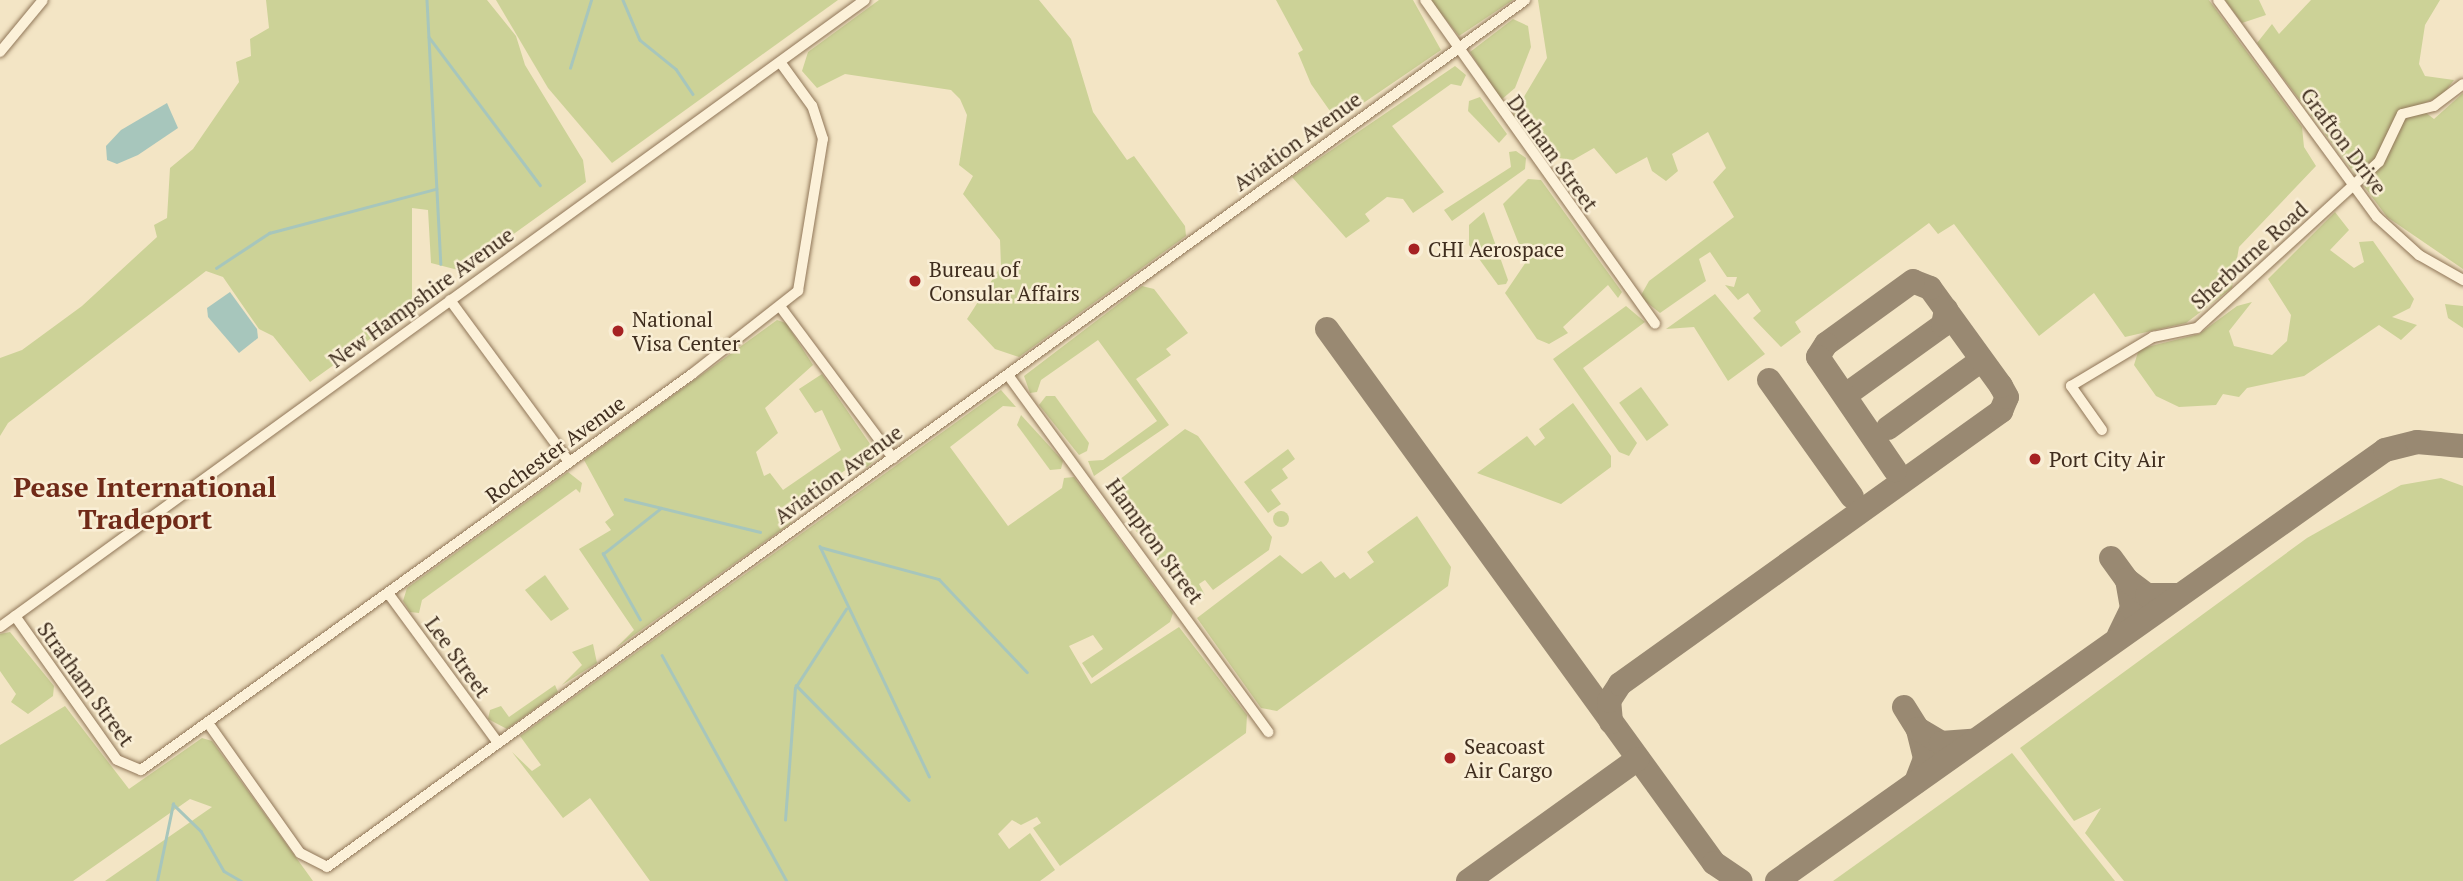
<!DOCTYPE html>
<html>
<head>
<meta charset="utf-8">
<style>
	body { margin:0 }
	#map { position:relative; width:2463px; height:881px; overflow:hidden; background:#f3e5c5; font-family:"PT Serif",serif }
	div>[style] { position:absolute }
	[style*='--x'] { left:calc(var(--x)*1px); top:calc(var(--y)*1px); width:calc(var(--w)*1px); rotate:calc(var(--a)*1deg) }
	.green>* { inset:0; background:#ccd297; transform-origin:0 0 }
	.round { border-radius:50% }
	.water>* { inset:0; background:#a7c6bc }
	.stream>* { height:2.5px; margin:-1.25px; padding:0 1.25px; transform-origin:1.25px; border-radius:1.25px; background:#a7c6bc }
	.taxiway>* { height:24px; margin:-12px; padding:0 12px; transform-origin:12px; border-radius:12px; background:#998972 }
	.roads { filter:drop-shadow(0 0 2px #907658) drop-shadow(0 0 2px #907658) }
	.minor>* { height:10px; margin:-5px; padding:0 5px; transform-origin:5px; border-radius:5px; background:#fcf1d9 }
	.dots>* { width:19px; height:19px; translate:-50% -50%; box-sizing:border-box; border:4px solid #f9eed5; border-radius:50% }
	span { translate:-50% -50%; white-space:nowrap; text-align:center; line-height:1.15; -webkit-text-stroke:5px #f9eed5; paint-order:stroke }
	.street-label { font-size:21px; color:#3f2d1e }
	.poi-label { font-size:21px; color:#3f2d1e }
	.left { translate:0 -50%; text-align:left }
	.district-label { font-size:28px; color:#702a18; font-weight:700 }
</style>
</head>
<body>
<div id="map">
	<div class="green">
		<i style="clip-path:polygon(266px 0,487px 0,516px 36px,525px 65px,583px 160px,586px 182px,462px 271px,431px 263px,428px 210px,412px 208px,412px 309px,310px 382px,273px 336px,259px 329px,223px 277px,206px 271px,8px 423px,0 436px,0 358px,22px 350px,82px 306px,157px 237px,154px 225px,167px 218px,170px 168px,193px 149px,239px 82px,236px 62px,251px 56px,250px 39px,269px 28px)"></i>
		<i style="clip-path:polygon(496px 0,838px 0,612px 163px,548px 88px)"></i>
		<i style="clip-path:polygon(879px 0,1039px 0,1071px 39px,1093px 112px,1127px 160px,1134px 156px,1185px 226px,1186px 236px,1019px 357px,995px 349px,967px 319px,1001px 266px,1000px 240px,963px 194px,973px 176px,959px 165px,967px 115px,960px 99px,951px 90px,845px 74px,817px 88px,802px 71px,808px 52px)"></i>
		<i style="clip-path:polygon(1276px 0,1413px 0,1441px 50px,1337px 121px,1311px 84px,1298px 53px,1303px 50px)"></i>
		<i style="clip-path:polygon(1430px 0,1513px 0,1459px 36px)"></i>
		<i style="clip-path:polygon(1538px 0,2209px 0,2302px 127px,2304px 147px,2316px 166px,2239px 247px,2232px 288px,2186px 323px,2125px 337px,2094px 293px,2039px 336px,1954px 224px,1938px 234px,1929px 223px,1795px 322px,1801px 332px,1781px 347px,1753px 318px,1761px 311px,1748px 293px,1738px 300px,1725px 285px,1734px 287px,1737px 277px,1727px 277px,1710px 252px,1699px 259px,1706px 281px,1660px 313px,1640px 297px,1649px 281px,1734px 217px,1713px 182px,1726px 168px,1708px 132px,1672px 154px,1678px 171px,1666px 181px,1652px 171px,1647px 157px,1616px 174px,1594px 148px,1573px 160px,1538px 155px,1512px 117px,1547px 58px)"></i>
		<i style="clip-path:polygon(2225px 0,2259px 0,2266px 15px,2242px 23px)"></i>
		<i style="clip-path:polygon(2311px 0,2440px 0,2425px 25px,2419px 64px,2425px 76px,2454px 80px,2442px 96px,2417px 106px,2434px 119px,2463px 93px,2463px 269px,2387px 217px,2257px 43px,2272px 24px,2279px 34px)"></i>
		<i style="clip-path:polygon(1513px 19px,1528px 26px,1531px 47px,1515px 88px,1501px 100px,1470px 52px)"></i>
		<i style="clip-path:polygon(1455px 66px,1466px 75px,1461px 86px,1451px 84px,1392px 126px,1444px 192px,1413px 213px,1403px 199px,1387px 197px,1365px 214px,1370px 221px,1346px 238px,1292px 177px)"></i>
		<i style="clip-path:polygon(1480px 97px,1507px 134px,1499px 143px,1468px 111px,1469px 101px)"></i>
		<i style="clip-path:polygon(1516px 151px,1526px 158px,1525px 169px,1452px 221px,1444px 210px,1511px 167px,1509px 152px)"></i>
		<i style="clip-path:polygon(1528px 179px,1541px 180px,1622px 292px,1618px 298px,1608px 285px,1563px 327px,1568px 333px,1549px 344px,1537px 339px,1505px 293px,1526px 262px,1503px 204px)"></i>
		<i style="clip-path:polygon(1484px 212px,1508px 280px,1506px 284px,1498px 285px,1469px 245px,1469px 225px)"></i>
		<i style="clip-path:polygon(2335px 212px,2349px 230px,2330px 250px,2354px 268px,2364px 262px,2359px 242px,2373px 241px,2414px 299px,2410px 308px,2392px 317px,2417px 325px,2401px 340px,2379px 325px,2304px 376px,2247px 388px,2239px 397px,2223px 394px,2216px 405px,2179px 407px,2156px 396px,2134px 365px,2139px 349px,2199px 334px,2237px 306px,2252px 302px,2229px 331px,2234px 346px,2272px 355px,2287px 341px,2291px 315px,2268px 279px)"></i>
		<i style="clip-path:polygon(1142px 286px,1154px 289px,1188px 333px,1166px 349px,1171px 355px,1136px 379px,1169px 425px,1094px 476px,1088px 461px,1103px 460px,1157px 421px,1098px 340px,1041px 380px,1037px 392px,1030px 393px,1024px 376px)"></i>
		<i style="clip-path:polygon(1715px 294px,1765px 354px,1728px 381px,1694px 327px,1666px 329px)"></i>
		<i style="clip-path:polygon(2445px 304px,2463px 306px,2463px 328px,2448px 318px)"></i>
		<i style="clip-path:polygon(1626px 306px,1645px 322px,1583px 368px,1637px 443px,1629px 456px,1619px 452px,1553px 359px)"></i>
		<i style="clip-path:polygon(777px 320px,786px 323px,813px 365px,765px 408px,778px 433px,756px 452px,764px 476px,770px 473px,783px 490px,841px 450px,822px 410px,815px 413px,799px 389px,822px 374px,879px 457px,867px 467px,855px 463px,788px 512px,791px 523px,616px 648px,634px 630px,579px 549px,611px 530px,605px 522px,614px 515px,584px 460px)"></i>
		<i style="left:1641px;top:387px;width:47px;height:27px;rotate:54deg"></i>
		<i style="clip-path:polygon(1001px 390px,1016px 407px,1003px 406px,950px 447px,1008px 526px,1062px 488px,1064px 478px,1074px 477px,1173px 613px,1170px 622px,1092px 678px,1082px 663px,1103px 649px,1093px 635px,1069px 646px,1091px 684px,1179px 627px,1247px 715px,1246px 733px,1060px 866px,1033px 828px,1041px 823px,1037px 817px,1021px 825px,1012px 820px,998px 834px,1009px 849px,1030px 833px,1055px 870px,1040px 881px,650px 881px,590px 798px,563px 818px,512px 752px,532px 771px,541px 765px,520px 736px)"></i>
		<i style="clip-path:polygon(1046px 396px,1055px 396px,1089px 443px,1087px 451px,1079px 455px,1039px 405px)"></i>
		<i style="clip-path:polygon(1573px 403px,1611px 456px,1611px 467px,1561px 504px,1477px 473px,1527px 436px,1535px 446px,1545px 438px,1539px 429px)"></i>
		<i style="clip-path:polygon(1021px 415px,1063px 461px,1061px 469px,1050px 470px,1017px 425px)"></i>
		<i style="clip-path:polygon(1185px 429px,1198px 436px,1272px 537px,1269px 550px,1213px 590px,1205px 580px,1199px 584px,1205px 595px,1189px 603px,1106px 490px)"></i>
		<i style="clip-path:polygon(1288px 449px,1295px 459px,1282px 469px,1288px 478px,1271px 490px,1281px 504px,1268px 513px,1244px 482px)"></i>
		<i style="clip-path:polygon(568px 472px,582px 483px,580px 493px,576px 489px,422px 600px,419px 613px,410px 612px,403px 601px,407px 588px)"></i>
		<i style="clip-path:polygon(2441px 478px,2463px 486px,2463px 881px,2124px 881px,2085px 833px,2101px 808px,2074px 821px,2020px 748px,2307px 538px,2401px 485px)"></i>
		<i class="round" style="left:1273px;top:511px;width:16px;height:16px"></i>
		<i style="clip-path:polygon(1417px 516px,1451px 567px,1448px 586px,1277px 711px,1261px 708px,1197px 618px,1280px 555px,1302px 574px,1321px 561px,1335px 578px,1344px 572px,1350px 579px,1374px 562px,1367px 552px)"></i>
		<i style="clip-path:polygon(545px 575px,569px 609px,551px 621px,525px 590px)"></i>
		<i style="clip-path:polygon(10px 632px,54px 686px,53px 696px,28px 714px,11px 702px,16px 694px,0 671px,0 634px)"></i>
		<i style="clip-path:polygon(593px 644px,597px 663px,562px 685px,582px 665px,572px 652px)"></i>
		<i style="clip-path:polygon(555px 685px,558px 692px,507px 729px,488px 719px,490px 710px,501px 706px,509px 717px)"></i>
		<i style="clip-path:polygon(65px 706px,129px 789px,202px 738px,212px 741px,313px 881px,105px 881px,212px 807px,190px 799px,73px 881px,0 881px,0 745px)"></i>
		<i style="clip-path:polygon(2012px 753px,2115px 881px,1833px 881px)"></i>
	</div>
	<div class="water">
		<i style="clip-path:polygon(167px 103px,178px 128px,138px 155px,117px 164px,107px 160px,106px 146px,121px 130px)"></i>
		<i style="clip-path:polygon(230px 292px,257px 329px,258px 338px,239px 353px,208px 317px,207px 308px)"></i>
	</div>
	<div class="stream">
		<i style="--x:427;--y:0;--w:264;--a:87"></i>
		<i style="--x:623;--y:0;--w:43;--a:67"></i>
		<i style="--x:640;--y:40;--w:46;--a:38.9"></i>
		<i style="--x:676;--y:69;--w:30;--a:56"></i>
		<i style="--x:429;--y:37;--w:185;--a:53.1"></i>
		<i style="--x:570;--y:68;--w:71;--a:-72.8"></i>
		<i style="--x:216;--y:268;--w:64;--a:-33.4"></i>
		<i style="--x:269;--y:233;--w:173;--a:-14.8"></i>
		<i style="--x:625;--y:499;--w:139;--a:13.7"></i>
		<i style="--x:640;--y:620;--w:76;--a:-119.3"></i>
		<i style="--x:603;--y:554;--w:74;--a:-38.4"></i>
		<i style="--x:662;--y:655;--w:258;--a:61.1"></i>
		<i style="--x:796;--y:685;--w:161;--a:45.5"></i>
		<i style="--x:929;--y:777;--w:255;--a:-115.4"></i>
		<i style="--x:820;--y:547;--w:123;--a:15.1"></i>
		<i style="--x:939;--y:579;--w:128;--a:46.6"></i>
		<i style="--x:785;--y:820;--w:132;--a:-85.7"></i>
		<i style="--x:795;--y:688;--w:94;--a:-57.2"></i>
		<i style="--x:157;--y:881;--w:79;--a:-78.3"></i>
		<i style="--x:173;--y:804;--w:39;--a:44"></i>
		<i style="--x:201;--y:831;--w:46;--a:60.1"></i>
		<i style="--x:224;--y:871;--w:20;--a:30"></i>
	</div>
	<div class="taxiway">
		<i style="--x:1327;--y:329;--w:659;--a:54.07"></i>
		<i style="--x:1714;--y:863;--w:32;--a:34"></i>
		<i style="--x:1769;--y:380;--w:143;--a:54.6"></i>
		<i style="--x:1854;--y:389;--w:110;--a:-35.7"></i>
		<i style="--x:1943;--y:325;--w:16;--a:-79"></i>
		<i style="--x:1888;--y:428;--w:104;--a:-36"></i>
		<i style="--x:2111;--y:558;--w:27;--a:54"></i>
		<i style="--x:2119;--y:635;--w:30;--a:-64"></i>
		<i style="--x:2132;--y:608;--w:28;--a:-100"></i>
		<i style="--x:2127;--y:580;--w:25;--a:37"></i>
		<i style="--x:2147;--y:595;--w:31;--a:0"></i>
		<i style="--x:1904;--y:707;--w:26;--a:58"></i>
		<i style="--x:1611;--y:722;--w:21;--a:-95"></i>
		<i style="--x:1609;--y:701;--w:20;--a:-57"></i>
		<i style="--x:1620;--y:684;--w:469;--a:-35.6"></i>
		<i style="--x:2001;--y:411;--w:15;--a:-67"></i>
		<i style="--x:2007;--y:397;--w:13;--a:-119"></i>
		<i style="--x:2001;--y:386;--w:121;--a:-125.9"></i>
		<i style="--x:1930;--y:288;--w:18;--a:-158"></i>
		<i style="--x:1913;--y:281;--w:107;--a:144.1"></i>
		<i style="--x:1826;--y:344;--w:15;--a:122"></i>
		<i style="--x:1818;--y:357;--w:137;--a:55.7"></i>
		<i style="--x:1916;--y:782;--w:26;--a:-69"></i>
		<i style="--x:1925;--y:758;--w:30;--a:-104"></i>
		<i style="--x:1918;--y:729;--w:27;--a:31"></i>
		<i style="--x:1941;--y:743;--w:31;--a:-4"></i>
		<i style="--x:1468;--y:881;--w:209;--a:-35.7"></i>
		<i style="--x:1777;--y:881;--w:745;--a:-35.33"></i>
		<i style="--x:2385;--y:450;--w:33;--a:-14"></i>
		<i style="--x:2417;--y:442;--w:46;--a:5"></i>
	</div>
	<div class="roads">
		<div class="minor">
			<i style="--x:1425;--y:0;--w:397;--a:54.6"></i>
			<i style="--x:2218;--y:0;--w:269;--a:53.8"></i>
			<i style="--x:2377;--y:217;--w:57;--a:42.1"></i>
			<i style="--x:2419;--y:255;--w:51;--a:29.6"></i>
			<i style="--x:0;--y:52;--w:67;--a:-50.4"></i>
			<i style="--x:450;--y:300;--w:201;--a:53.7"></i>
			<i style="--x:782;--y:309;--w:186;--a:53.3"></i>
			<i style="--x:1008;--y:375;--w:442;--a:53.9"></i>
			<i style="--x:2102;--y:430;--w:54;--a:-125.2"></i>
			<i style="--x:2071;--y:386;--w:96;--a:-30.9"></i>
			<i style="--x:2153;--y:337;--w:45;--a:-11.6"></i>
			<i style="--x:2197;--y:328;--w:246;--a:-42.4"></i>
			<i style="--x:2379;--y:162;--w:53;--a:-64.4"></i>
			<i style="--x:2402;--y:114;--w:33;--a:-14"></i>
			<i style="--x:2434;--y:106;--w:36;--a:-37"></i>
			<i style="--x:388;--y:593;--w:186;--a:53.7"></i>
			<i style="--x:15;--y:616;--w:176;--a:54.7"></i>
			<i style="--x:117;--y:760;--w:26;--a:23"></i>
			<i style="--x:141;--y:770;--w:679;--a:-35.7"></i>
			<i style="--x:692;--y:374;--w:135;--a:-38.1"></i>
			<i style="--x:798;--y:291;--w:154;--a:-80.7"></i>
			<i style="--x:823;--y:139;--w:35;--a:-108"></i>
			<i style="--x:812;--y:106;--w:54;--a:-126"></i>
			<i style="--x:0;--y:627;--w:1068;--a:-35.94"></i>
			<i style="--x:208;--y:723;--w:159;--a:54.7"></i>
			<i style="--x:300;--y:853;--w:30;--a:27"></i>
			<i style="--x:327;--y:867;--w:1479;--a:-35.89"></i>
		</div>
	</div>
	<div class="dots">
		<i style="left:1414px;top:249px;background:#a62223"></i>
		<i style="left:915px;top:281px;background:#a62223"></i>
		<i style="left:618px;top:331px;background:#a62223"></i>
		<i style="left:2035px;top:459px;background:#a62223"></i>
		<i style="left:1450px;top:758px;background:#a62223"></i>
	</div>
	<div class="street-label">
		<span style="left:1297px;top:141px;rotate:-36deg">Aviation Avenue</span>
		<span style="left:2344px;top:141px;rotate:53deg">Grafton Drive</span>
		<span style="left:1553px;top:153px;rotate:54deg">Durham Street</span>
		<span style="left:2249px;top:255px;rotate:-42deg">Sherburne Road</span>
		<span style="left:421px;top:297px;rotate:-36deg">New Hampshire Avenue</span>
		<span style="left:555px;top:449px;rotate:-36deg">Rochester Avenue</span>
		<span style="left:838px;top:474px;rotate:-36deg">Aviation Avenue</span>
		<span style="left:1155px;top:541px;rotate:54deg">Hampton Street</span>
		<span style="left:458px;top:657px;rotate:54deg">Lee Street</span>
		<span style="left:86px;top:684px;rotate:54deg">Stratham Street</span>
	</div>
	<div class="poi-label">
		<span class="left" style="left:1428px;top:249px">CHI Aerospace</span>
		<span class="left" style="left:929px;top:281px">Bureau of<br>Consular Affairs</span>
		<span class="left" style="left:632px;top:331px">National<br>Visa Center</span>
		<span class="left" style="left:2049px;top:459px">Port City Air</span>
		<span class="left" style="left:1464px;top:758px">Seacoast<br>Air Cargo</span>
	</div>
	<div class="district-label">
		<span style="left:145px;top:503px">Pease International<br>Tradeport</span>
	</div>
</div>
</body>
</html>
